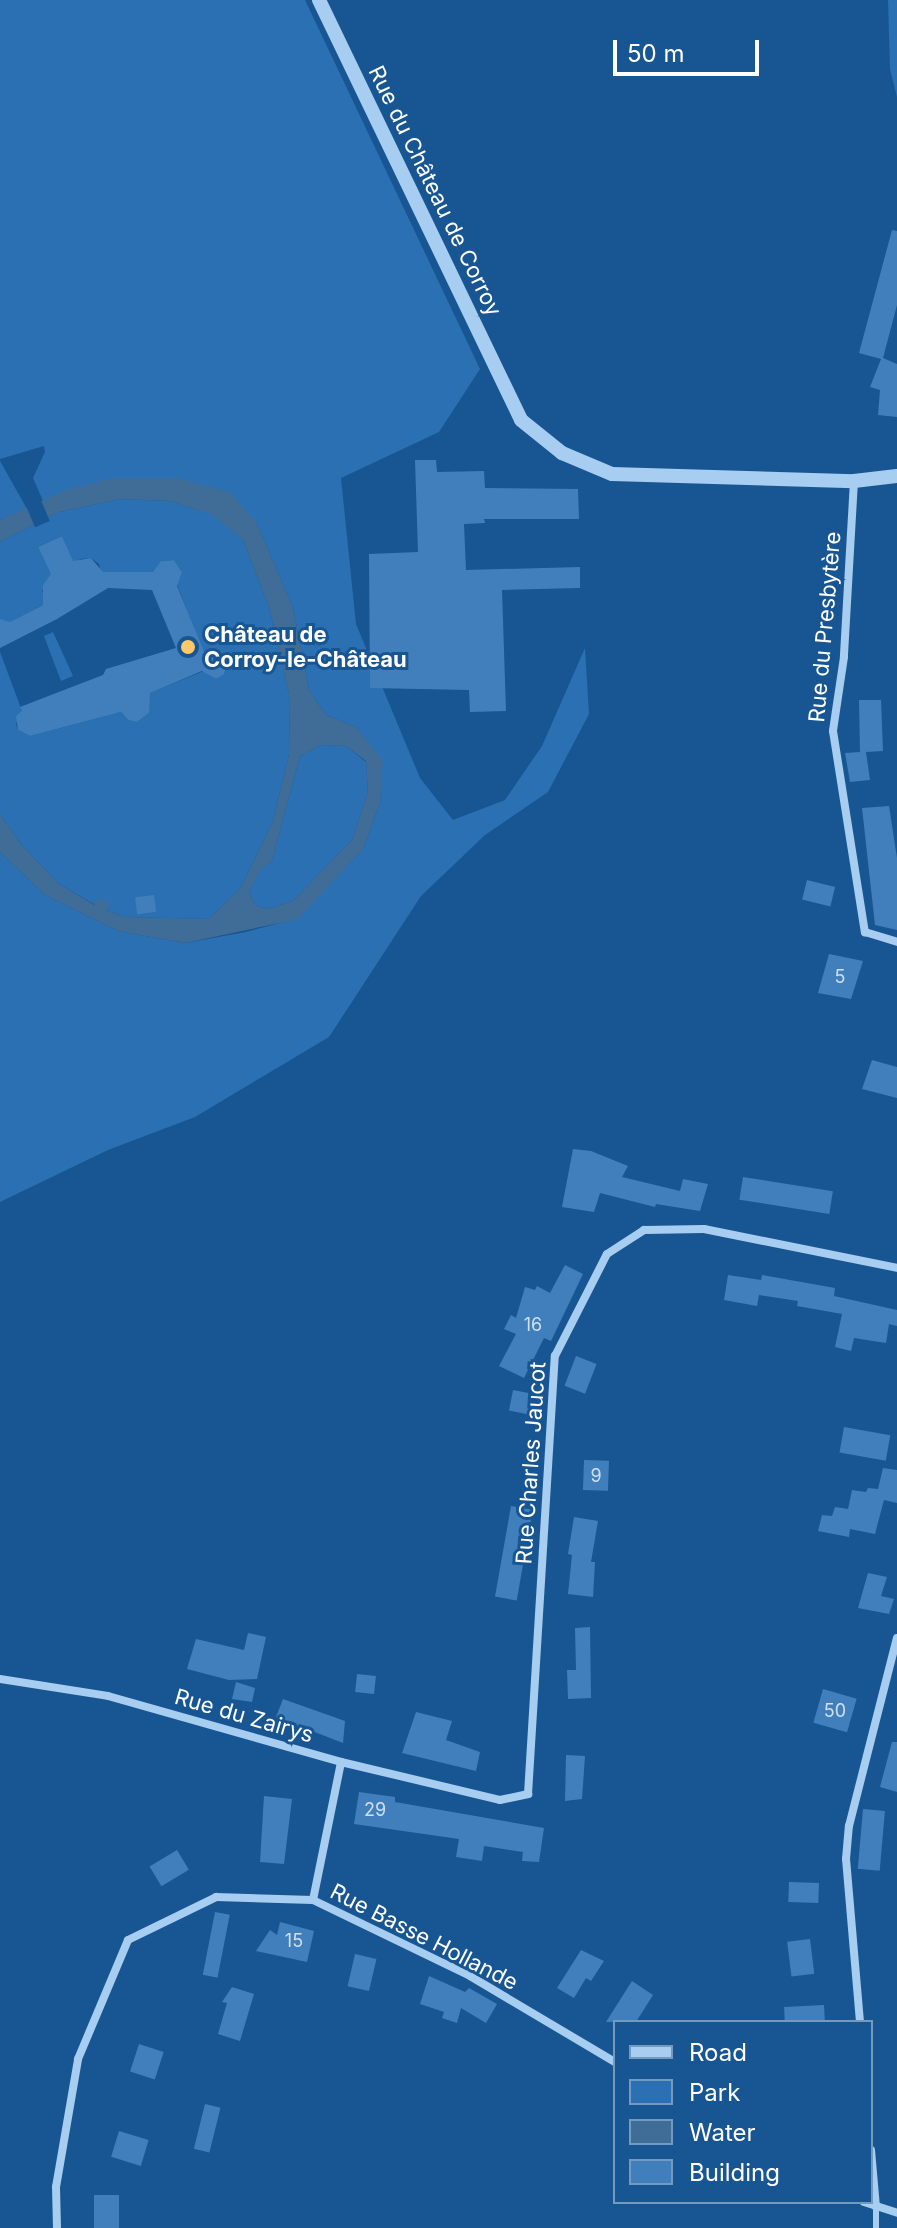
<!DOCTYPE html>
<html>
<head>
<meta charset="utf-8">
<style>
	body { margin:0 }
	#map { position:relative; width:897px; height:2228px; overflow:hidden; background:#185693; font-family:Inter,sans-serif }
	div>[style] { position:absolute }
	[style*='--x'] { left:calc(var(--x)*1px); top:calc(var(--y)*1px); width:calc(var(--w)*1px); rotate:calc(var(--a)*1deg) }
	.green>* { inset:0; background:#2a70b2 }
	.water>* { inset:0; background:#406d98 }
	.pier>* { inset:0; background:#185693; transform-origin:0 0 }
	.building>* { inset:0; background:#407fbb; transform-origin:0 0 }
	.service>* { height:6px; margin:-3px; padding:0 3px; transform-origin:3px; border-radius:3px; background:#a7cdf0 }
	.minor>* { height:8px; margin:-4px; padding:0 4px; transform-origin:4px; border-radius:4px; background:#a7cdf0 }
	.tertiary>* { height:14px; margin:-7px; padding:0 7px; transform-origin:7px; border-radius:7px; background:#a7cdf0 }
	.dots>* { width:22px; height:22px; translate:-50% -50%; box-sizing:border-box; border:4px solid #185693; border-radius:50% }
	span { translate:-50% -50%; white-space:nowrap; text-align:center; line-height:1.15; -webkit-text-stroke:6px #185693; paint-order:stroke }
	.number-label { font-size:18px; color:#cfdfee }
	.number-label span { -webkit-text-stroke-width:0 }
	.street-label { font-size:22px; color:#fff }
	.poi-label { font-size:22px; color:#fff; font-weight:700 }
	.left { translate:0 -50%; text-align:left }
	.legend { position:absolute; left:613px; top:2020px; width:260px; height:184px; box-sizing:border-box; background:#185693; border:2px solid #749abe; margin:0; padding:10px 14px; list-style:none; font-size:24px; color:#fff }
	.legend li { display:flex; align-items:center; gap:16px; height:40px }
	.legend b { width:40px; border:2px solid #749abe }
	.scale { position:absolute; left:613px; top:40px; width:146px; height:36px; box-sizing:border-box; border:4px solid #fff; border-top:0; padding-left:10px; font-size:24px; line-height:28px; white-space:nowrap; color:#fff; -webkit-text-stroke:6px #185693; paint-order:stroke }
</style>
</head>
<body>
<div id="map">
	<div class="green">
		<i style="clip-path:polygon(0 0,305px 0,480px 369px,439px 432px,341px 478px,356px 624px,420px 778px,453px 820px,505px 800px,542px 746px,585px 648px,589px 714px,548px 792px,485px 835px,421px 896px,329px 1037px,195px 1117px,108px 1150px,0 1202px,0 852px,45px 895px,118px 931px,185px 943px,246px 932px,298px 918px,363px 849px,380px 803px,382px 761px,356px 727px,326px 715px,309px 690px,293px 608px,257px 524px,177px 478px,112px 478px,43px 501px,33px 478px,45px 452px,44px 446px,0 459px)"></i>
		<i style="clip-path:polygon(888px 0,897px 0,897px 97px,890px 69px)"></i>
		<i style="clip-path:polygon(0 461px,27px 509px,0 520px)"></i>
		<i style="clip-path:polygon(121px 499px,170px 501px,214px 515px,243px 540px,270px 610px,290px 699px,289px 754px,273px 821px,240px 889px,209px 919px,124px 917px,106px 910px,98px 898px,95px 905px,58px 883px,20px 843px,0 814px,0 652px,22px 711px,16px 724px,18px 730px,30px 736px,121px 712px,128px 720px,137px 722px,149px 713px,147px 694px,204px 671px,216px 679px,228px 668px,228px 661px,221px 654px,205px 657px,176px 582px,182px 572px,174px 560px,161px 561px,156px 572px,101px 572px,99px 564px,91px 558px,80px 559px,74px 565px,62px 536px,38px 547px,53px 576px,42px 591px,48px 602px,7px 624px,0 619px,0 542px,59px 512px)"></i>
		<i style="clip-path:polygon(53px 632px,73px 676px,61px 681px,44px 636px)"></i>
		<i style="clip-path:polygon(321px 745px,346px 746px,366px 762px,368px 791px,352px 840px,293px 901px,267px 909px,255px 905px,249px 893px,258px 872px,272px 860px,300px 756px)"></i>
	</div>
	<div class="water">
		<i style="clip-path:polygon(evenodd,112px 478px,177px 478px,231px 493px,257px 524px,293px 608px,309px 690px,326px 715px,356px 727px,383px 761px,380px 803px,363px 849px,298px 919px,185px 943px,118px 931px,45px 895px,0 852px,0 814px,20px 843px,58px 883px,94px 905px,98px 898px,110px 903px,106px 910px,124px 917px,209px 919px,240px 889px,273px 821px,289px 754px,290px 699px,270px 610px,243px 540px,213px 515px,170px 501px,121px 499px,59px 512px,0 542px,0 520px,63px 491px,112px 478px,321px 745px,346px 746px,366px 761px,368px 791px,352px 840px,293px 901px,267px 909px,255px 905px,249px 893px,259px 872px,272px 860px,300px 756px,321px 745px)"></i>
	</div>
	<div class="pier">
		<i style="left:40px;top:498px;width:25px;height:16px;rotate:67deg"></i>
	</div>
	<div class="building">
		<i style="clip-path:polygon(892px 230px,897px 231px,897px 305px,883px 358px,897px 364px,897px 417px,878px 415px,880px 390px,870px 387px,881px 359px,859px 353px)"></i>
		<i style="clip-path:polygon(415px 460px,436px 460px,437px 472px,484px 471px,485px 488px,578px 489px,579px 519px,484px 519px,485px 523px,464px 524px,466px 570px,580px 567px,580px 588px,502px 590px,506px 711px,470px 712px,469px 690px,370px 688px,369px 554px,418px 552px)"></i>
		<i style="clip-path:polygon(62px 536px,73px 561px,91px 558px,103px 572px,153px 572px,161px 561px,174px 560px,182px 572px,177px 586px,205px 654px,221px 654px,228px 661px,224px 674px,216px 679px,202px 671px,150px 693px,149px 713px,137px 722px,128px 720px,121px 712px,30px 736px,18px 730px,16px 716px,22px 711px,20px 707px,103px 675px,106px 669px,176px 648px,152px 590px,108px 588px,57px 619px,0 648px,0 619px,10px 622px,43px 605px,43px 585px,51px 574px,38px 547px)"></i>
		<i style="clip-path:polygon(859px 700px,881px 700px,883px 751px,866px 752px,870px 780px,850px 782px,845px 753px,860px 752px)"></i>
		<i style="clip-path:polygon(889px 806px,897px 858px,897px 930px,875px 925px,862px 808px)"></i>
		<i style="left:807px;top:880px;width:29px;height:20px;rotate:14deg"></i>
		<i style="left:154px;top:895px;width:17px;height:19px;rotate:83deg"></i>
		<i style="clip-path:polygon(829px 954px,863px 961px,851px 999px,818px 993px)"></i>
		<i style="clip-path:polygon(872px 1060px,897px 1067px,897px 1098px,862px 1089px)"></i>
		<i style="clip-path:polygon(573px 1149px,591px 1151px,628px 1166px,622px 1177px,680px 1191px,683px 1179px,708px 1184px,700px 1211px,656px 1204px,655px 1207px,600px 1193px,594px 1212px,562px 1207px)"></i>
		<i style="left:743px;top:1177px;width:91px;height:23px;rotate:9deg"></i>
		<i style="clip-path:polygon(565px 1265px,583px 1274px,551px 1341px,544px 1338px,524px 1378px,499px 1366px,516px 1334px,504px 1329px,511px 1315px,516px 1318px,525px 1287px,535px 1290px,537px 1286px,550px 1293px)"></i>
		<i style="clip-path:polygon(728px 1275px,761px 1280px,762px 1275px,835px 1288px,834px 1296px,897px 1310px,897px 1326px,889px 1324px,886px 1343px,854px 1338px,851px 1351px,835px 1347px,842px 1314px,797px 1306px,798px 1301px,759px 1295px,757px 1306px,724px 1300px)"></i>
		<i style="left:576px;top:1356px;width:22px;height:32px;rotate:21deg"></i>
		<i style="left:513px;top:1390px;width:25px;height:21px;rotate:11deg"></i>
		<i style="left:844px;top:1427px;width:47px;height:26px;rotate:10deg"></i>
		<i style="left:584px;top:1460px;width:25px;height:30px;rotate:2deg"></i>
		<i style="clip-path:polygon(883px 1468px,897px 1470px,897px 1503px,884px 1500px,875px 1534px,850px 1529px,849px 1537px,818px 1531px,822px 1515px,832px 1516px,835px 1507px,848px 1509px,852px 1490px,866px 1492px,868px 1488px,878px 1489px)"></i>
		<i style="left:511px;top:1506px;width:22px;height:92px;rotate:10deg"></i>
		<i style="clip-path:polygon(574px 1517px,598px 1521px,591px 1562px,595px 1562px,593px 1597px,568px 1594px,572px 1555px,568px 1554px)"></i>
		<i style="clip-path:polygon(868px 1573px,887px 1577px,881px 1596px,894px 1599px,889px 1614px,858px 1608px)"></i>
		<i style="clip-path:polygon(590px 1627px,591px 1698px,568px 1699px,567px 1670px,576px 1670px,575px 1628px)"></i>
		<i style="clip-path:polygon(248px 1633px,266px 1637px,257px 1679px,229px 1680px,187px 1669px,196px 1639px,244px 1650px)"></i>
		<i style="left:357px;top:1674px;width:19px;height:18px;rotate:6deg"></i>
		<i style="clip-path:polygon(236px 1682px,255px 1688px,252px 1702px,232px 1699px)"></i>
		<i style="left:823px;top:1689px;width:35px;height:35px;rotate:16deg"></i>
		<i style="clip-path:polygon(283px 1699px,345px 1721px,343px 1743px,276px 1717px)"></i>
		<i style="clip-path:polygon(416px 1712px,452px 1721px,446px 1740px,480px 1752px,476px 1771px,402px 1753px)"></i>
		<i style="clip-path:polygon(892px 1742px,897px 1742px,897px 1792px,880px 1787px)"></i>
		<i style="clip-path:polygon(566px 1755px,585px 1756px,582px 1799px,565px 1801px)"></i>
		<i style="clip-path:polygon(359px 1792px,395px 1797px,395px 1802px,544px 1828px,539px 1862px,522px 1861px,523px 1852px,484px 1846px,482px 1861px,456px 1857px,459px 1839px,354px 1824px)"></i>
		<i style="clip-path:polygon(264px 1796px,292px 1799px,284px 1864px,260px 1862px)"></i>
		<i style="left:863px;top:1809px;width:22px;height:60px;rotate:5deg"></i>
		<i style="left:177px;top:1850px;width:23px;height:32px;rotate:59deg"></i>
		<i style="left:789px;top:1882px;width:30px;height:20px;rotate:2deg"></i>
		<i style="left:215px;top:1912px;width:15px;height:64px;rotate:11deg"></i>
		<i style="clip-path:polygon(280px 1922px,314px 1931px,307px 1962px,256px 1951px,270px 1930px,277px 1935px)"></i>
		<i style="left:810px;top:1939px;width:35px;height:23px;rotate:83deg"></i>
		<i style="clip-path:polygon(581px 1950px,604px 1961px,591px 1981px,586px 1978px,574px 1998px,557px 1988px)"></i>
		<i style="left:355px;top:1954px;width:22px;height:33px;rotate:13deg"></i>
		<i style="clip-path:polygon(429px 1976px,465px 1992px,469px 1988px,497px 2004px,486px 2023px,461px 2008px,457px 2023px,442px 2018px,444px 2012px,420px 2004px)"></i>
		<i style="clip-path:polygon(632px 1981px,653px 1995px,636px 2022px,606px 2022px)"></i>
		<i style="clip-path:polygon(232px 1987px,254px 1994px,240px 2041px,218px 2034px,227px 2003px,222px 2002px)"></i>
		<i style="left:824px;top:2005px;width:17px;height:40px;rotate:87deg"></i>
		<i style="left:139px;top:2044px;width:26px;height:29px;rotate:18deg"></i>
		<i style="left:205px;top:2104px;width:16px;height:46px;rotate:14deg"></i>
		<i style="left:119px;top:2131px;width:31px;height:27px;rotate:17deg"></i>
		<i style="left:94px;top:2195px;width:25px;height:33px"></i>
	</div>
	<div class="service">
		<i style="--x:876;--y:2207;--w:21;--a:90"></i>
	</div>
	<div class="minor">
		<i style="--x:854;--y:481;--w:176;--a:93.3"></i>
		<i style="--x:844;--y:657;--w:75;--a:98.5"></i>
		<i style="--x:833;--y:731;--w:204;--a:81"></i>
		<i style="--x:865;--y:932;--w:34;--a:17"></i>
		<i style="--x:0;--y:1679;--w:109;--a:8.9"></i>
		<i style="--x:108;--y:1696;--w:242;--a:15.8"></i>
		<i style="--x:341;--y:1762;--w:163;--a:13.4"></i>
		<i style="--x:500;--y:1800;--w:29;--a:-12"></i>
		<i style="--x:528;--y:1794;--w:439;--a:-86.5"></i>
		<i style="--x:555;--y:1356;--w:114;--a:-63"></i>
		<i style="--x:607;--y:1254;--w:44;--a:-33"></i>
		<i style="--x:644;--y:1230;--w:60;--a:-1"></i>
		<i style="--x:704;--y:1229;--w:197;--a:11.4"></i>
		<i style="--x:313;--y:1900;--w:141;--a:-78.5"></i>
		<i style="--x:860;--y:2022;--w:164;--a:-94.9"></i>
		<i style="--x:846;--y:1859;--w:33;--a:-85"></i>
		<i style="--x:849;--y:1826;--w:194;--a:-75.7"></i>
		<i style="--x:871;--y:2150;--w:57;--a:85"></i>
		<i style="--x:864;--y:2202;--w:35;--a:18"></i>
		<i style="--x:57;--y:2228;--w:41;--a:-91.4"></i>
		<i style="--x:56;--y:2187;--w:130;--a:-80.2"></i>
		<i style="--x:78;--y:2059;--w:129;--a:-67.2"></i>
		<i style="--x:128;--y:1940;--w:98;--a:-26"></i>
		<i style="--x:216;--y:1897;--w:97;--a:1.8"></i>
		<i style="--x:313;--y:1900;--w:174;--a:25.8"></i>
		<i style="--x:470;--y:1976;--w:169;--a:30.7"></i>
	</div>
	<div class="tertiary">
		<i style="--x:319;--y:0;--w:466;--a:64.3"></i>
		<i style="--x:521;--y:420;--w:53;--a:38.8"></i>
		<i style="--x:562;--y:453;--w:54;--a:22.8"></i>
		<i style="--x:612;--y:474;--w:242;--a:1.7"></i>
		<i style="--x:854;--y:481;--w:43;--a:-6.6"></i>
	</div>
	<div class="dots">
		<i style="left:188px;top:647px;background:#ffc967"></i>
	</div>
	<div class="number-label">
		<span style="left:840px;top:977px">5</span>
		<span style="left:533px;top:1325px">16</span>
		<span style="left:596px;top:1476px">9</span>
		<span style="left:835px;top:1711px">50</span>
		<span style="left:375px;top:1810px">29</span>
		<span style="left:294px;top:1941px">15</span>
	</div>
	<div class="street-label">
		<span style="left:435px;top:191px;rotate:64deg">Rue du Château de Corroy</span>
		<span style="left:825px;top:627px;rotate:-85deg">Rue du Presbytère</span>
		<span style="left:531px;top:1463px;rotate:-86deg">Rue Charles Jaucot</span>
		<span style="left:244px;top:1716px;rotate:16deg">Rue du Zairys</span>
		<span style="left:424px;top:1937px;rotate:27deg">Rue Basse Hollande</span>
	</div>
	<div class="poi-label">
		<span class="left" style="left:204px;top:647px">Château de<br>Corroy-le-Château</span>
	</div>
	<ul class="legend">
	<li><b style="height:10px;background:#a7cdf0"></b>Road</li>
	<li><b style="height:22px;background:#2a70b2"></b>Park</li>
	<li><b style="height:22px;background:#406d98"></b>Water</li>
	<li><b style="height:22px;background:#407fbb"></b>Building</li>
	</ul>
	<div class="scale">50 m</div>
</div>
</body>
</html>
